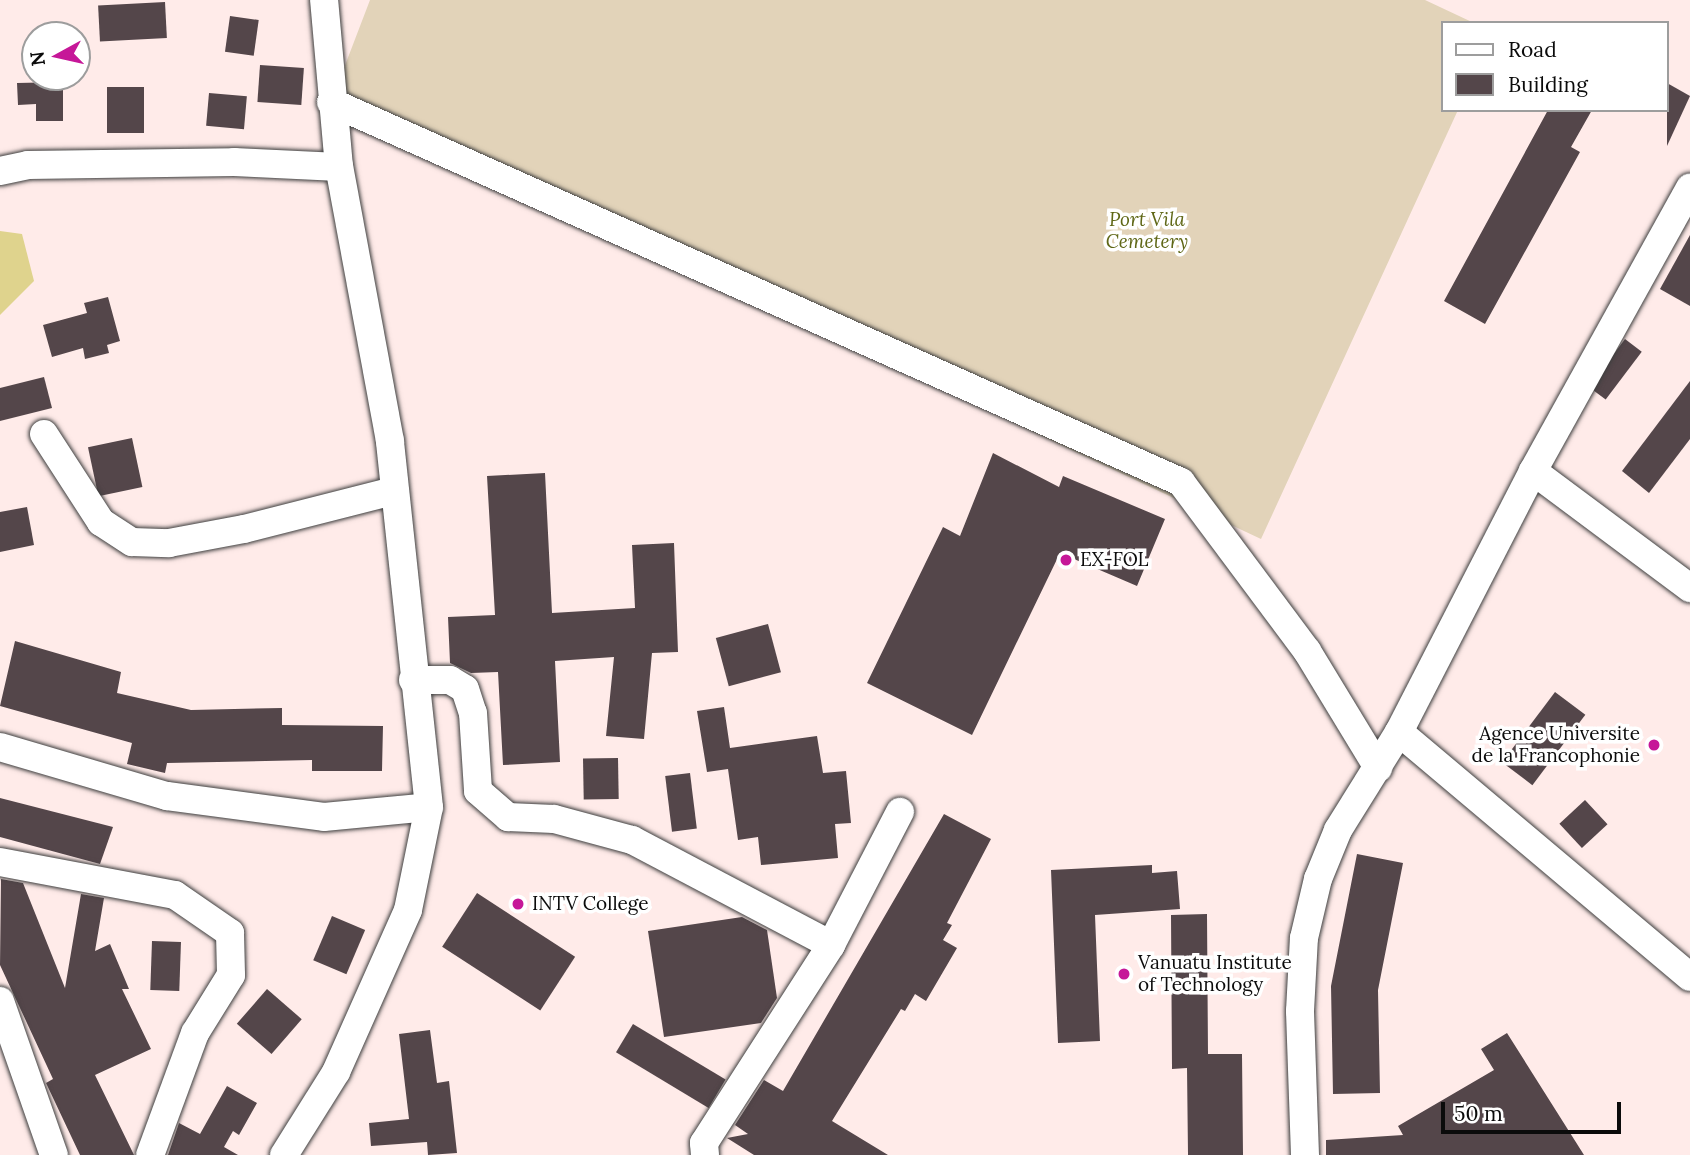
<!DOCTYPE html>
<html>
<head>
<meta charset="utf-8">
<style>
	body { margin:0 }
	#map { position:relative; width:1690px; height:1155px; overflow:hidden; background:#ffebe9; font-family:Lora,serif }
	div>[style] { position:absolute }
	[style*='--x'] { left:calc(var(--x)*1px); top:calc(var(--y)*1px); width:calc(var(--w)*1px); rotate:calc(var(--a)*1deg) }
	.forest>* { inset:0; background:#dfd38d }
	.cemetery>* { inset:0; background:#e2d3b9 }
	.building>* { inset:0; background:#54464a; transform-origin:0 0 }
	.roads { filter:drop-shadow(0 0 2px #3e3e3e) drop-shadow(0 0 2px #3e3e3e) }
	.minor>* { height:28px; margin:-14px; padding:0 14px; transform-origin:14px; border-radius:14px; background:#fff }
	.dots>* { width:19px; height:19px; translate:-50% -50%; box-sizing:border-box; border:4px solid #fff; border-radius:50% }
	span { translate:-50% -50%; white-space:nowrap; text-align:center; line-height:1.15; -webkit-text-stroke:7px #fff; paint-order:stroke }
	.park-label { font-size:19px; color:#5f6716; font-style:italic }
	.poi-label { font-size:19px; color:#0b0b0b }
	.left { translate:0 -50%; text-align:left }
	.right { translate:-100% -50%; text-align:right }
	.legend { position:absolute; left:1441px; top:21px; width:228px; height:91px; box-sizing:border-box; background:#fff; border:2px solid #9d9d9d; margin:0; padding:9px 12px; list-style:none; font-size:21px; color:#0b0b0b }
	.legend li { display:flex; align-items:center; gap:14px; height:35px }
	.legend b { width:35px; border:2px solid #9d9d9d }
	.north { position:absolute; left:21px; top:21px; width:70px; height:70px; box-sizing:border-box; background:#fff; border:2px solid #9d9d9d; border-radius:50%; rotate:262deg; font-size:19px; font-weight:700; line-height:28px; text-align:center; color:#0b0b0b }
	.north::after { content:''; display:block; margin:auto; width:24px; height:32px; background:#c61798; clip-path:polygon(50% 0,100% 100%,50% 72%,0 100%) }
	.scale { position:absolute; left:1441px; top:1102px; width:180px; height:32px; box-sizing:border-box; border:4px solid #0b0b0b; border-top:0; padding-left:9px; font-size:21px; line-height:24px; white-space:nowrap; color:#0b0b0b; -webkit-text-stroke:5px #fff; paint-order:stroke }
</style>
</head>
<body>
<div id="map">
	<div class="forest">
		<i style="clip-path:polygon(0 231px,22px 234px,34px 281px,0 315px)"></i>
	</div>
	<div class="cemetery">
		<i style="clip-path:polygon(370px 0,1425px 0,1474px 23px,1443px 23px,1443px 110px,1458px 110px,1261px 539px,331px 102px)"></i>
	</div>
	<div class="building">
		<i style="left:165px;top:2px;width:36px;height:67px;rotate:87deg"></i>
		<i style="left:230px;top:16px;width:29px;height:36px;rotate:8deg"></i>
		<i style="left:260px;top:65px;width:44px;height:37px;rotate:4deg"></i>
		<i style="clip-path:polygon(63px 82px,63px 121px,36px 121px,36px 104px,18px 105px,17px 83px)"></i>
		<i style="clip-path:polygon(1667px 83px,1690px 96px,1667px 146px)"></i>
		<i style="left:107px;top:87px;width:37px;height:46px"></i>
		<i style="left:209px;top:93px;width:38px;height:33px;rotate:5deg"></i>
		<i style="clip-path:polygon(1548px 110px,1592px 110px,1571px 147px,1580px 152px,1485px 324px,1444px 301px)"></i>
		<i style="clip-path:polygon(1690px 235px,1690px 306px,1660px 289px)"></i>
		<i style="clip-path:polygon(108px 297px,120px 341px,107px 345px,109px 353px,85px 359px,83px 348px,52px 357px,43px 325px,87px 313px,84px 303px)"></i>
		<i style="left:1625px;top:339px;width:21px;height:60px;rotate:37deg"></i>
		<i style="clip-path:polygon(44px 377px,52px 408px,0 421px,0 388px)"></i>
		<i style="clip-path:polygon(1690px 381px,1690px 439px,1649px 493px,1622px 471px)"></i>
		<i style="left:132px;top:438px;width:50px;height:45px;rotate:78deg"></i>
		<i style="clip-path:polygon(993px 453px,1059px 487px,1063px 476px,1165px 519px,1137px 586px,1060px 553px,972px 735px,867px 683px,943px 527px,960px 536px)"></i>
		<i style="clip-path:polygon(545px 473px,552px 613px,635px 608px,632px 545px,674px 543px,678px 652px,652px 653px,644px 739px,606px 736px,614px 657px,555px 661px,560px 762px,503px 765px,498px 672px,471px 673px,450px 663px,448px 617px,495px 615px,487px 476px)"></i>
		<i style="clip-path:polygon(27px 507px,34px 545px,0 552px,0 512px)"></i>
		<i style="left:768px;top:624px;width:50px;height:54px;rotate:75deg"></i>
		<i style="clip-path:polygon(15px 641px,121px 672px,117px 693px,191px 710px,282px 708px,282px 725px,383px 726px,382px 771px,312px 771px,312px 760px,167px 763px,165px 773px,127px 764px,132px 743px,0 706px)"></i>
		<i style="left:1555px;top:692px;width:38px;height:88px;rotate:37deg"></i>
		<i style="clip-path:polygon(724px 707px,730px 748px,817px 736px,823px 773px,846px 771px,851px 823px,835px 824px,838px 858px,761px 865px,758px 837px,738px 840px,728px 769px,707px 772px,697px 711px)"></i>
		<i style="left:618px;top:758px;width:41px;height:35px;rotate:89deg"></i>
		<i style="left:690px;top:773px;width:56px;height:25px;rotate:83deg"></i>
		<i style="clip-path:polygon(0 798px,113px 827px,100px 864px,0 837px)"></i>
		<i style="left:1585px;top:800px;width:33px;height:35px;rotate:47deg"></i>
		<i style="clip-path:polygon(944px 814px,991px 839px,947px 923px,952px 925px,943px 940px,957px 948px,926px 1001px,915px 994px,905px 1011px,901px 1009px,832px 1121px,888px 1155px,754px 1155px,727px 1138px,748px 1134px,735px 1125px,764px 1080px,783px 1091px)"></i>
		<i style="clip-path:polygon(1357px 854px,1403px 863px,1378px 990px,1380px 1093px,1333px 1094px,1331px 986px)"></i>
		<i style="clip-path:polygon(1152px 865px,1152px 873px,1177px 871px,1180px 909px,1095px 915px,1100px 1041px,1058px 1043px,1051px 870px)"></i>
		<i style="clip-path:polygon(1px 879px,23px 883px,65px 988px,81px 894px,104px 898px,95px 951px,110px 944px,129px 989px,122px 989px,151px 1049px,95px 1075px,134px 1155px,80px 1155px,46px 1083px,53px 1079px,0 965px)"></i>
		<i style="left:477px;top:893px;width:117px;height:64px;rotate:33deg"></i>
		<i style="clip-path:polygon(1207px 914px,1208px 1054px,1242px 1054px,1243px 1155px,1188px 1155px,1187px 1068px,1172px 1069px,1171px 915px)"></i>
		<i style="left:332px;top:916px;width:36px;height:48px;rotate:23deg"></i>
		<i style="clip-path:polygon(742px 917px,767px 930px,777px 998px,761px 1023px,664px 1037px,648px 931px)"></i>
		<i style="left:152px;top:941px;width:29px;height:49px;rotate:2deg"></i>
		<i style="left:267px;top:989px;width:46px;height:46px;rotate:41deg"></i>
		<i style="left:633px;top:1024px;width:108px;height:33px;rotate:31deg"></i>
		<i style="clip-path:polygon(430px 1030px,437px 1083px,449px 1081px,457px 1153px,428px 1155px,427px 1142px,371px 1146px,369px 1123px,409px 1119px,399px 1034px)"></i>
		<i style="clip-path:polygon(1507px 1033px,1584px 1155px,1326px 1155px,1326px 1140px,1403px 1135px,1398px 1126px,1494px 1070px,1481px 1049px)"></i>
		<i style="clip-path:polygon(227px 1086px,257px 1103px,239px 1135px,233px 1131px,224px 1147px,238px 1155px,168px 1155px,179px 1123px,200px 1134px)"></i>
	</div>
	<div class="roads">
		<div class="minor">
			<i style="--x:331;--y:102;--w:931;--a:24.09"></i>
			<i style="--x:1181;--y:482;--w:211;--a:53.3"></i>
			<i style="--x:1307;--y:651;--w:137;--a:58.7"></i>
			<i style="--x:0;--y:171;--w:29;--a:-12"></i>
			<i style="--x:28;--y:165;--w:206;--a:-0.8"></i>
			<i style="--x:234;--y:162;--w:105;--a:2.7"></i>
			<i style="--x:44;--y:434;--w:105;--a:57.1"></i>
			<i style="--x:101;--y:522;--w:37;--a:33"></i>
			<i style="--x:132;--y:542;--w:37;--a:2"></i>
			<i style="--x:169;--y:543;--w:76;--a:-10.6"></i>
			<i style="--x:244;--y:529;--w:154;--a:-14.3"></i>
			<i style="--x:1533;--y:471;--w:196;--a:36.7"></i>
			<i style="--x:413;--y:680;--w:37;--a:0"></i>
			<i style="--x:450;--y:680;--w:17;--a:31"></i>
			<i style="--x:465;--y:689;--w:25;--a:72"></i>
			<i style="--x:473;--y:713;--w:78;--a:86.3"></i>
			<i style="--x:478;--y:791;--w:40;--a:41"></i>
			<i style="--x:508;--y:817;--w:46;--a:2.5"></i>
			<i style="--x:554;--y:819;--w:81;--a:15.1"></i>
			<i style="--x:632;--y:840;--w:225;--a:27.8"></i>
			<i style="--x:1399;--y:732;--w:380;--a:40.1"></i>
			<i style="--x:0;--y:747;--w:174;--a:16.4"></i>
			<i style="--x:167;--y:796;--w:158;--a:7.6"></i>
			<i style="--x:324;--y:817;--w:105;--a:-5.4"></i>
			<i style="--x:0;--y:862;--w:178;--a:10.7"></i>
			<i style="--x:175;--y:895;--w:67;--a:34.6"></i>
			<i style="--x:230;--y:933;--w:42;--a:88.6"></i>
			<i style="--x:231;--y:975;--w:68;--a:121.8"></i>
			<i style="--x:195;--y:1033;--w:130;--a:110.2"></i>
			<i style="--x:0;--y:1001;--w:163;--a:70.7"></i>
			<i style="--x:284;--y:1155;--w:98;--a:-57.9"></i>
			<i style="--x:336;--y:1072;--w:177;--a:-66"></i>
			<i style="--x:408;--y:910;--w:105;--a:-78.5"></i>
			<i style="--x:429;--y:807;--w:368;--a:-96.1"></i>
			<i style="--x:390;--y:441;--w:279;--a:-100.5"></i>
			<i style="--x:339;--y:167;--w:168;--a:-95.1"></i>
			<i style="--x:705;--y:1155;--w:12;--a:-95"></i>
			<i style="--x:704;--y:1143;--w:235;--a:-57.3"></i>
			<i style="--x:831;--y:945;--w:150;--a:-62.6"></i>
			<i style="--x:1305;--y:1155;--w:144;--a:-92"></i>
			<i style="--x:1300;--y:1011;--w:73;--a:-86.9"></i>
			<i style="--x:1304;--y:938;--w:61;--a:-76.7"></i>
			<i style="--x:1318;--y:879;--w:53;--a:-67.8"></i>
			<i style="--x:1338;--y:830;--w:115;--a:-58.1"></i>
			<i style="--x:1399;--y:732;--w:293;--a:-62.8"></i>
			<i style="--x:1533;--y:471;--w:324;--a:-61"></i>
		</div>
	</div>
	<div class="dots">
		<i style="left:1066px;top:560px;background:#c61798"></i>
		<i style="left:1654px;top:745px;background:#c61798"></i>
		<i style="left:518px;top:904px;background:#c61798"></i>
		<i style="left:1124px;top:974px;background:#c61798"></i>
	</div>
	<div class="park-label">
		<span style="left:1147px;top:231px">Port Vila<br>Cemetery</span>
	</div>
	<div class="poi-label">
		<span class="left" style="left:1080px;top:560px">EX-FOL</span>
		<span class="right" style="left:1640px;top:745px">Agence Universite<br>de la Francophonie</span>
		<span class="left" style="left:532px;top:904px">INTV College</span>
		<span class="left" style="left:1138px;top:974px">Vanuatu Institute<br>of Technology</span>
	</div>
	<ul class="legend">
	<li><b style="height:9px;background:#fff"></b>Road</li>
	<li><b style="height:19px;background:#54464a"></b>Building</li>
	</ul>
	<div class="north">N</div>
	<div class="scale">50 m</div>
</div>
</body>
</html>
